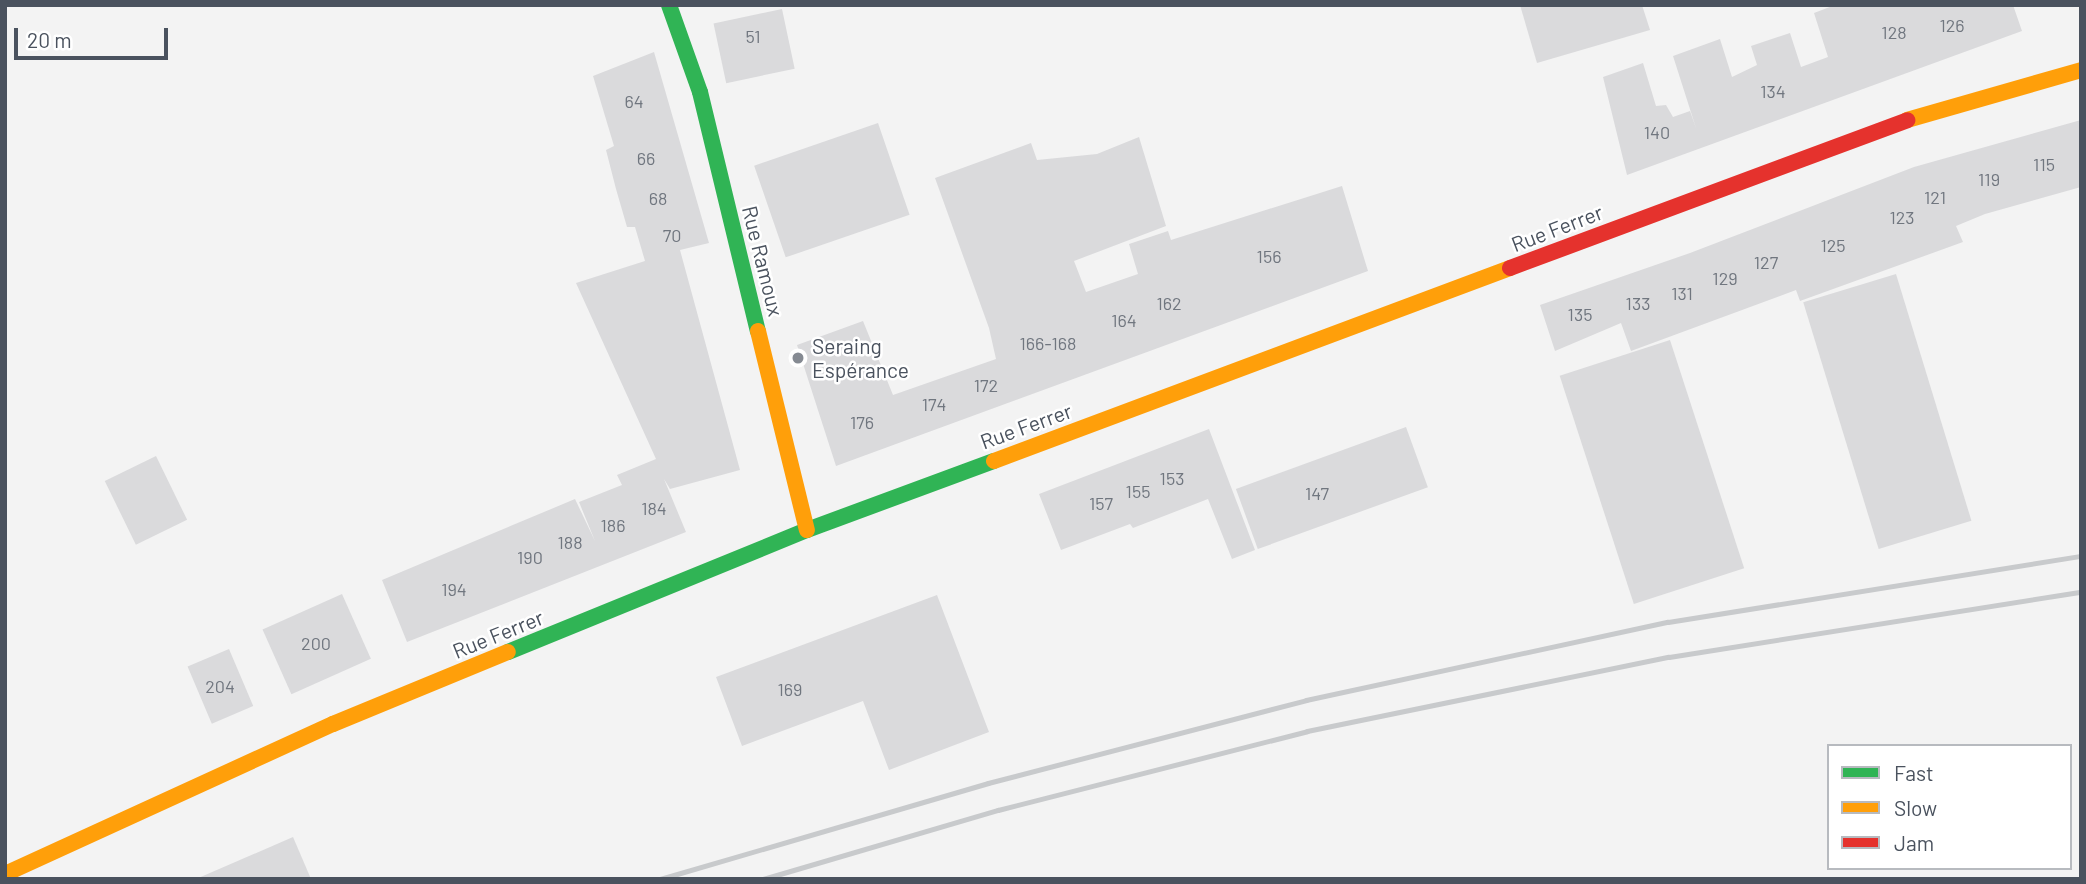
<!DOCTYPE html>
<html>
<head>
<meta charset="utf-8">
<style>
	body { margin:0 }
	#map { position:relative; width:2086px; height:884px; overflow:hidden; background:#f3f3f3; font-family:Barlow,sans-serif }
	div>[style] { position:absolute }
	[style*='--x'] { left:calc(var(--x)*1px); top:calc(var(--y)*1px); width:calc(var(--w)*1px); rotate:calc(var(--a)*1deg) }
	.building>* { inset:0; background:#dadadc; transform-origin:0 0 }
	.fast>* { height:16px; margin:-8px; padding:0 8px; transform-origin:8px; border-radius:8px; background:#30b455 }
	.slow>* { height:16px; margin:-8px; padding:0 8px; transform-origin:8px; border-radius:8px; background:#ff9f0a }
	.jam>* { height:16px; margin:-8px; padding:0 8px; transform-origin:8px; border-radius:8px; background:#e5322d }
	.rail>* { height:5px; margin:-2.5px; padding:0 2.5px; transform-origin:2.5px; border-radius:2.5px; background:#c8cacc }
	.dots>* { width:19px; height:19px; translate:-50% -50%; box-sizing:border-box; border:4px solid #fff; border-radius:50% }
	span { translate:-50% -50%; white-space:nowrap; text-align:center; line-height:1.15; -webkit-text-stroke:5px #fff; paint-order:stroke }
	.number-label { font-size:18px; color:#70767f }
	.number-label span { -webkit-text-stroke-width:0 }
	.street-label { font-size:21px; color:#4a525e }
	.poi-label { font-size:21px; color:#4a525e }
	.left { translate:0 -50%; text-align:left }
	.frame { position:absolute; inset:0; border:7px solid #4a525e; pointer-events:none }
	.legend { position:absolute; left:1827px; top:744px; width:245px; height:126px; box-sizing:border-box; background:#fff; border:2px solid #b7babf; margin:0; padding:9px 12px; list-style:none; font-size:21px; color:#4a525e }
	.legend li { display:flex; align-items:center; gap:14px; height:35px }
	.legend b { width:35px; border:2px solid #b7babf }
	.scale { position:absolute; left:14px; top:28px; width:154px; height:32px; box-sizing:border-box; border:4px solid #4a525e; border-top:0; padding-left:9px; font-size:21px; line-height:24px; white-space:nowrap; color:#4a525e; -webkit-text-stroke:5px #fff; paint-order:stroke }
</style>
</head>
<body>
<div id="map">
	<div class="building">
		<i style="clip-path:polygon(1520px 5px,1642px 5px,1650px 30px,1537px 63px)"></i>
		<i style="clip-path:polygon(1835px 5px,2013px 5px,2022px 31px,1627px 175px,1603px 77px,1643px 63px,1656px 106px,1666px 105px,1673px 117px,1690px 111px,1696px 128px,1673px 56px,1720px 39px,1732px 77px,1757px 65px,1751px 46px,1790px 33px,1801px 67px,1828px 57px,1814px 13px)"></i>
		<i style="left:782px;top:9px;width:61px;height:70px;rotate:78deg"></i>
		<i style="clip-path:polygon(654px 52px,709px 243px,680px 250px,740px 470px,670px 489px,664px 479px,686px 532px,407px 642px,382px 580px,575px 499px,595px 541px,579px 502px,622px 485px,617px 475px,656px 459px,576px 283px,645px 261px,635px 227px,627px 227px,616px 189px,606px 150px,614px 146px,593px 76px)"></i>
		<i style="clip-path:polygon(2081px 120px,2081px 187px,1985px 214px,1956px 226px,1963px 242px,1800px 301px,1796px 290px,1631px 351px,1621px 323px,1555px 351px,1540px 305px,1690px 253px,1914px 167px)"></i>
		<i style="left:878px;top:123px;width:97px;height:131px;rotate:71deg"></i>
		<i style="clip-path:polygon(1139px 137px,1166px 226px,1074px 261px,1086px 292px,1138px 274px,1129px 244px,1168px 231px,1171px 240px,1342px 186px,1368px 271px,836px 466px,797px 345px,863px 321px,893px 395px,996px 359px,989px 328px,935px 178px,1031px 143px,1037px 160px,1097px 154px)"></i>
		<i style="left:1896px;top:274px;width:258px;height:97px;rotate:73deg"></i>
		<i style="left:1670px;top:340px;width:240px;height:116px;rotate:72deg"></i>
		<i style="left:1406px;top:427px;width:64px;height:181px;rotate:70deg"></i>
		<i style="clip-path:polygon(1209px 429px,1255px 550px,1232px 559px,1208px 499px,1133px 528px,1130px 524px,1061px 550px,1039px 494px)"></i>
		<i style="left:156px;top:456px;width:71px;height:57px;rotate:64deg"></i>
		<i style="left:342px;top:594px;width:71px;height:87px;rotate:66deg"></i>
		<i style="clip-path:polygon(937px 595px,989px 732px,889px 770px,863px 701px,742px 746px,716px 677px)"></i>
		<i style="left:229px;top:649px;width:62px;height:45px;rotate:67deg"></i>
		<i style="clip-path:polygon(293px 837px,311px 879px,196px 879px)"></i>
	</div>
	<div class="fast">
		<i style="--x:669;--y:5;--w:92;--a:70.4"></i>
		<i style="--x:700;--y:92;--w:246;--a:76.4"></i>
		<i style="--x:508;--y:652;--w:323;--a:-22.2"></i>
		<i style="--x:807;--y:530;--w:199;--a:-20.3"></i>
	</div>
	<div class="slow">
		<i style="--x:1907;--y:120;--w:181;--a:-16"></i>
		<i style="--x:758;--y:331;--w:205;--a:76.2"></i>
		<i style="--x:994;--y:461;--w:551;--a:-20.51"></i>
		<i style="--x:5;--y:874;--w:361;--a:-24.6"></i>
		<i style="--x:333;--y:724;--w:189;--a:-22.4"></i>
	</div>
	<div class="jam">
		<i style="--x:1510;--y:268;--w:424;--a:-20.4"></i>
	</div>
	<div class="rail">
		<i style="--x:660;--y:879;--w:342;--a:-16.3"></i>
		<i style="--x:988;--y:783;--w:329;--a:-14.6"></i>
		<i style="--x:1306;--y:700;--w:370;--a:-12.2"></i>
		<i style="--x:1668;--y:622;--w:418;--a:-9.1"></i>
		<i style="--x:763;--y:879;--w:245;--a:-16.4"></i>
		<i style="--x:998;--y:810;--w:319;--a:-14.3"></i>
		<i style="--x:1307;--y:731;--w:369;--a:-11.6"></i>
		<i style="--x:1669;--y:657;--w:417;--a:-9"></i>
	</div>
	<div class="dots">
		<i style="left:798px;top:358px;background:#858a92"></i>
	</div>
	<div class="number-label">
		<span style="left:1952px;top:25px">126</span>
		<span style="left:1894px;top:32px">128</span>
		<span style="left:753px;top:36px">51</span>
		<span style="left:1773px;top:91px">134</span>
		<span style="left:634px;top:101px">64</span>
		<span style="left:1657px;top:132px">140</span>
		<span style="left:646px;top:158px">66</span>
		<span style="left:2044px;top:164px">115</span>
		<span style="left:1989px;top:179px">119</span>
		<span style="left:1935px;top:197px">121</span>
		<span style="left:658px;top:198px">68</span>
		<span style="left:1902px;top:217px">123</span>
		<span style="left:672px;top:235px">70</span>
		<span style="left:1833px;top:245px">125</span>
		<span style="left:1269px;top:256px">156</span>
		<span style="left:1766px;top:262px">127</span>
		<span style="left:1725px;top:278px">129</span>
		<span style="left:1682px;top:293px">131</span>
		<span style="left:1169px;top:303px">162</span>
		<span style="left:1638px;top:303px">133</span>
		<span style="left:1580px;top:314px">135</span>
		<span style="left:1124px;top:320px">164</span>
		<span style="left:1048px;top:343px">166-168</span>
		<span style="left:986px;top:385px">172</span>
		<span style="left:934px;top:404px">174</span>
		<span style="left:862px;top:422px">176</span>
		<span style="left:1172px;top:478px">153</span>
		<span style="left:1138px;top:491px">155</span>
		<span style="left:1317px;top:493px">147</span>
		<span style="left:1101px;top:503px">157</span>
		<span style="left:654px;top:508px">184</span>
		<span style="left:613px;top:525px">186</span>
		<span style="left:570px;top:542px">188</span>
		<span style="left:530px;top:557px">190</span>
		<span style="left:454px;top:589px">194</span>
		<span style="left:316px;top:643px">200</span>
		<span style="left:220px;top:686px">204</span>
		<span style="left:790px;top:689px">169</span>
	</div>
	<div class="street-label">
		<span style="left:1557px;top:228px;rotate:-21deg">Rue Ferrer</span>
		<span style="left:763px;top:261px;rotate:76deg">Rue Ramoux</span>
		<span style="left:1026px;top:426px;rotate:-20deg">Rue Ferrer</span>
		<span style="left:498px;top:634px;rotate:-22deg">Rue Ferrer</span>
	</div>
	<div class="poi-label">
		<span class="left" style="left:812px;top:358px">Seraing<br>Espérance</span>
	</div>
	<div class="frame"></div>
	<ul class="legend">
	<li><b style="height:9px;background:#30b455"></b>Fast</li>
	<li><b style="height:9px;background:#ff9f0a"></b>Slow</li>
	<li><b style="height:9px;background:#e5322d"></b>Jam</li>
	</ul>
	<div class="scale">20 m</div>
</div>
</body>
</html>
